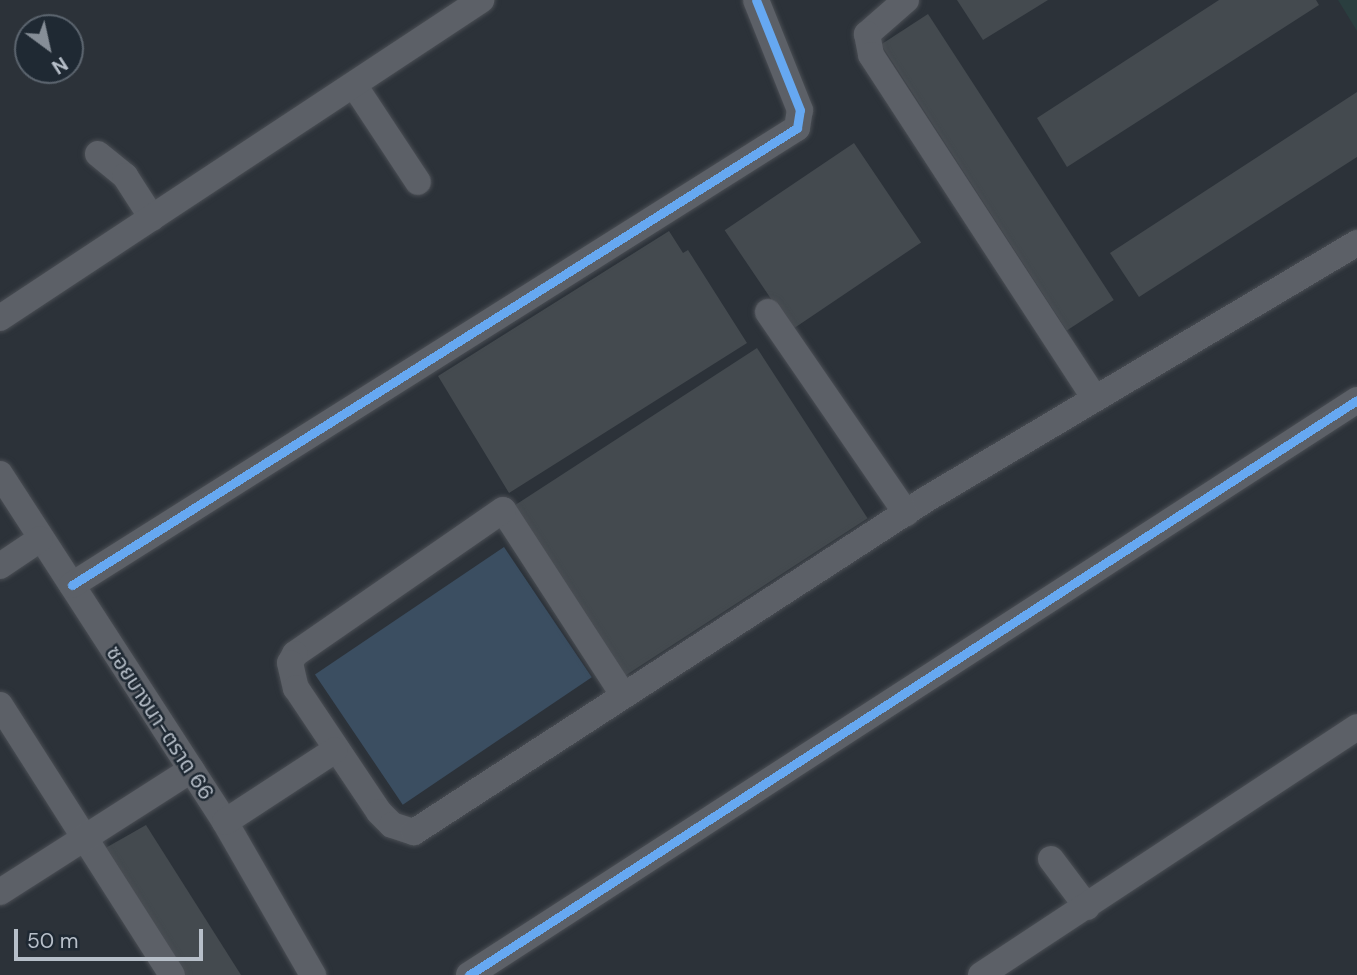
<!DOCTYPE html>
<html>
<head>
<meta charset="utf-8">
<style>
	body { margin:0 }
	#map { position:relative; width:1357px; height:975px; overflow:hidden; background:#2c3239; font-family:"DM Sans","Noto Sans Thai",sans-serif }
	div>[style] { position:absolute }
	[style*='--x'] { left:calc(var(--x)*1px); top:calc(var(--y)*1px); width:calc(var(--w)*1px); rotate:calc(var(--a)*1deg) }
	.green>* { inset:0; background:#2a3e3f }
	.water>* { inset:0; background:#3b4e61; transform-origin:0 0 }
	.building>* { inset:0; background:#444a4f; transform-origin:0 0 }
	.roads { filter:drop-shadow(0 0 2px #4a4e54) drop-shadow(0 0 2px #4a4e54) }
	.minor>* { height:26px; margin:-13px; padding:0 13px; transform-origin:13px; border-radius:13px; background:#5c6067 }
	.cycleway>* { height:9px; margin:-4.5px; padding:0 4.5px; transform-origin:4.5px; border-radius:4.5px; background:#66a8f1 }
	span { translate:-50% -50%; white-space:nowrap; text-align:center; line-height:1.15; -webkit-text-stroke:5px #1f2933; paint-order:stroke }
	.street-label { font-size:21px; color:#b7bfc9 }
	.north { position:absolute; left:14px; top:14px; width:70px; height:70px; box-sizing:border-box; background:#1f2933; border:2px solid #5c656f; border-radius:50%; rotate:147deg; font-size:19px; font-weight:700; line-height:28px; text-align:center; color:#b7bfc9 }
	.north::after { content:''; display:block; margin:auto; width:24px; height:32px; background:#868e97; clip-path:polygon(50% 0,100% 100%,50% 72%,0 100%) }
	.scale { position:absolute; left:14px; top:929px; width:189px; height:32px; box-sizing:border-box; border:4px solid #b7bfc9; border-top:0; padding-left:9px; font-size:21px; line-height:24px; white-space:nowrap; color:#b7bfc9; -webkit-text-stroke:5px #1f2933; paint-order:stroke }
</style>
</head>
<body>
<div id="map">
	<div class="green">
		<i style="clip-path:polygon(1338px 0,1357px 0,1357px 31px)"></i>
	</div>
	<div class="water">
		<i style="left:504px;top:547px;width:157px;height:228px;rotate:56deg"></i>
	</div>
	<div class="building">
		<i style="clip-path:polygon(957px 0,1048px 0,983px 40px)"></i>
		<i style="clip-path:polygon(1219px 0,1316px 0,1319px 5px,1067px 167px,1037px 118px)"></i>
		<i style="left:928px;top:14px;width:341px;height:56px;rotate:57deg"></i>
		<i style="clip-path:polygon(1357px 92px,1357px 157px,1139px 297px,1110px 253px)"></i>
		<i style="left:854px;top:143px;width:120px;height:156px;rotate:56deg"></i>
		<i style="clip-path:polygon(669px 231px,683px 253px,688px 250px,747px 343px,509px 493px,438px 376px)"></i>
		<i style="left:757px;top:348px;width:203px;height:291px;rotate:57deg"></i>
		<i style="clip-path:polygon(146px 825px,241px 975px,173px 975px,102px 850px)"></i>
	</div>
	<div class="roads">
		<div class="minor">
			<i style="--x:906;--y:0;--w:52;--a:138.9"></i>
			<i style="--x:867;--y:34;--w:21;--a:79"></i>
			<i style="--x:871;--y:55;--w:408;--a:56.9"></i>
			<i style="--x:354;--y:85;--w:116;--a:56.6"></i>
			<i style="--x:98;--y:154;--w:35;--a:39"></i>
			<i style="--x:125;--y:176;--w:50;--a:57.3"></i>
			<i style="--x:768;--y:312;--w:244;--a:55.5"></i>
			<i style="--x:0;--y:318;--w:577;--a:-33.47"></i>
			<i style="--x:0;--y:474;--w:414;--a:57.1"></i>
			<i style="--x:225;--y:822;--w:177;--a:60.1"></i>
			<i style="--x:0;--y:566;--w:48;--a:-34"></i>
			<i style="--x:72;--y:585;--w:857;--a:-32.23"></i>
			<i style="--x:797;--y:128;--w:18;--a:-81"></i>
			<i style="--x:800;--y:110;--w:118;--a:-111.8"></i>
			<i style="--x:622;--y:693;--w:218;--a:-123"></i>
			<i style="--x:503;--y:510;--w:253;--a:145.3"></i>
			<i style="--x:295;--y:654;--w:10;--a:119"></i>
			<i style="--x:290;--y:663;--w:26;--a:77"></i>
			<i style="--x:296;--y:688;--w:149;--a:56.2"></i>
			<i style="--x:379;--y:812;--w:18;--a:45"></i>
			<i style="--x:392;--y:825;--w:23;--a:18"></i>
			<i style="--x:414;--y:832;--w:609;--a:-33.01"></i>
			<i style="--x:925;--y:500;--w:503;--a:-30.75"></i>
			<i style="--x:0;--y:705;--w:320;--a:57.5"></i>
			<i style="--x:225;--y:822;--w:131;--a:-33.2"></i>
			<i style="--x:1051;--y:859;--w:60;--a:53.1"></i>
			<i style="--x:0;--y:892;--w:227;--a:-32.6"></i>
			<i style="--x:469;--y:975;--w:1058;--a:-32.92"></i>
			<i style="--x:981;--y:975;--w:450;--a:-33.4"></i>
		</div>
	</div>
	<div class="cycleway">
		<i style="--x:72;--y:585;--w:857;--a:-32.23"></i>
		<i style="--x:797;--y:128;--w:18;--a:-81"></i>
		<i style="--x:800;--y:110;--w:118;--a:-111.8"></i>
		<i style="--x:469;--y:975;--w:1058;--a:-32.92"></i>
	</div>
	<div class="street-label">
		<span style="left:160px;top:723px;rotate:57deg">ซอยบางนา-ตราด 66</span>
	</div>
	<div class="north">N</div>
	<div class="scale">50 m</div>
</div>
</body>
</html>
